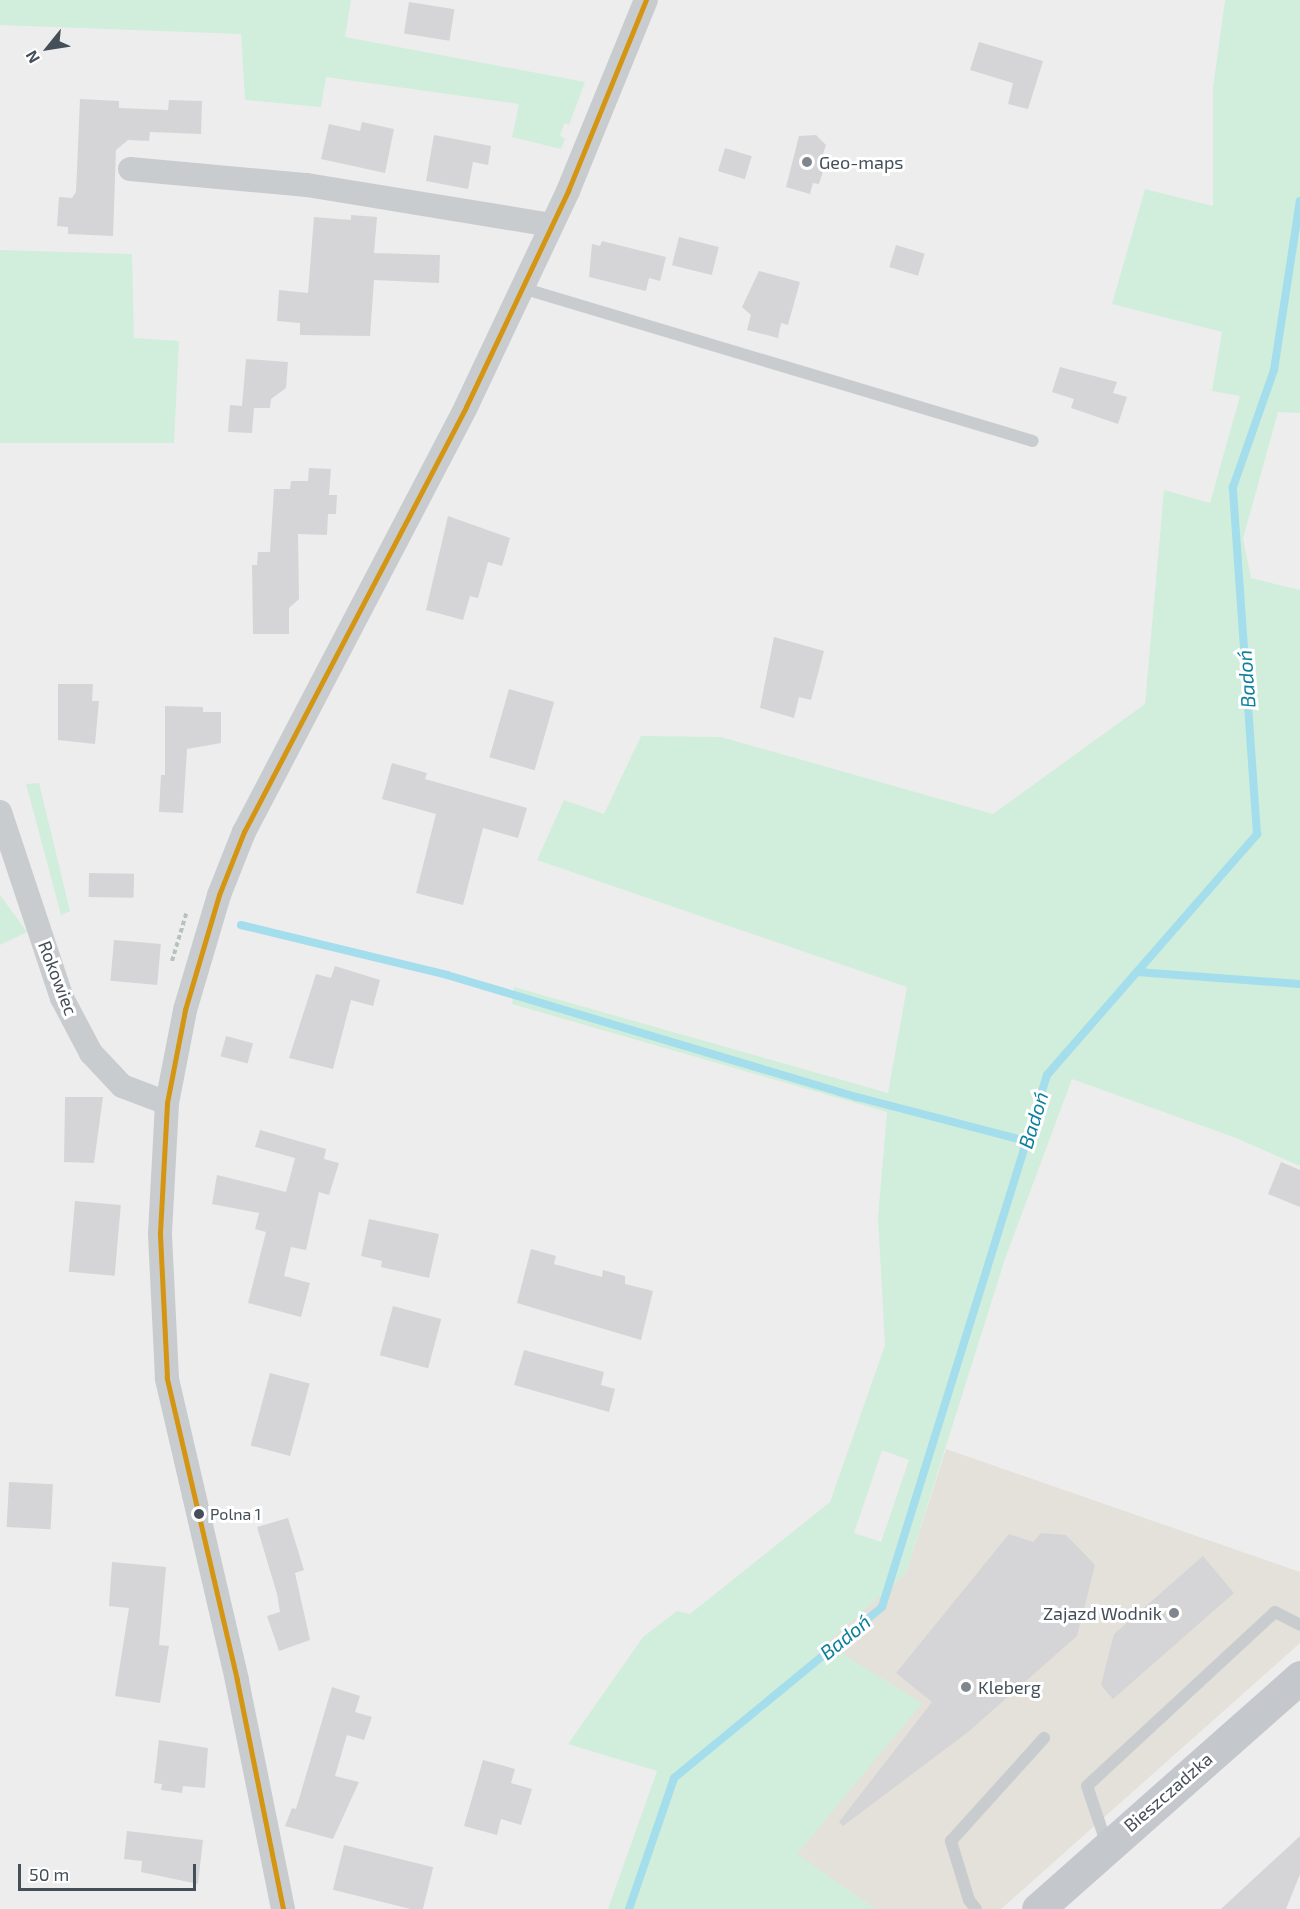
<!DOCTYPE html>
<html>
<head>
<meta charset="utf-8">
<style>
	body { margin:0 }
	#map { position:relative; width:1300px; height:1909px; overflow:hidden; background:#eeeded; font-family:"Exo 2",sans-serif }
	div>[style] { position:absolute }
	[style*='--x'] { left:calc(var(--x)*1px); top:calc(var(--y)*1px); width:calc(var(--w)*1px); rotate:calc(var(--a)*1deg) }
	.commercial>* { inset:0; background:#e3e1da }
	.green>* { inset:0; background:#d0eedb }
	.stream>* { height:8px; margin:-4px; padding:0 4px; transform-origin:4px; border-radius:4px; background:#a4ddec }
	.building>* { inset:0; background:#d5d5d7; transform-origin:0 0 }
	.path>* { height:4px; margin-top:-2px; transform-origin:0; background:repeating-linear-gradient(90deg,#b6c2be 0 4.5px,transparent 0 7.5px) }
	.service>* { height:12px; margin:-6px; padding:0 6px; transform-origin:6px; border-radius:6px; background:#c9ccce }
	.minor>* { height:24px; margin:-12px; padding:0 12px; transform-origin:12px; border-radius:12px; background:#c9ccce }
	.primary>* { height:33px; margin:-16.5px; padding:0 16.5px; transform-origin:16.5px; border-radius:16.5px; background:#c4c8cc }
	.bus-1>* { height:4.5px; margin:-2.25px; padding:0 2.25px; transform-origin:2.25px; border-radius:2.25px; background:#d39512 }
	.dots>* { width:16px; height:16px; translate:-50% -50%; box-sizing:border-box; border:3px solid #fff; border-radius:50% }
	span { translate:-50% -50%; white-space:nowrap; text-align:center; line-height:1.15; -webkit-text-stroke:6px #fff; paint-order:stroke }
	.bus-label { font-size:16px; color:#444f59 }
	.left { translate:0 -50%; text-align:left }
	.poi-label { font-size:18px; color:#444f59 }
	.right { translate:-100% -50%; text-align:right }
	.street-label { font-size:18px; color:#444f59 }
	.water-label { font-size:20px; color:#0b7f9e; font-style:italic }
	.north { position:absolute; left:18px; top:18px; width:60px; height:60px; -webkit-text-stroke:4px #fff; paint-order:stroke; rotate:240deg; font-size:16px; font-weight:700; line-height:24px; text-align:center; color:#444f59 }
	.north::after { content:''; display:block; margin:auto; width:21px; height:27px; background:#444f59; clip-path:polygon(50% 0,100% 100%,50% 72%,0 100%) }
	.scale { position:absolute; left:18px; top:1864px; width:178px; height:27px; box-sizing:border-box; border:3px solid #444f59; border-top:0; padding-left:8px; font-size:18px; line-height:21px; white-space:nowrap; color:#444f59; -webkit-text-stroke:4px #fff; paint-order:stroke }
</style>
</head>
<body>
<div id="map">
	<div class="commercial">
		<i style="clip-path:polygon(946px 1449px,1300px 1572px,1300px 1643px,1001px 1909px,875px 1909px,796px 1855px,921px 1703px,825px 1644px,906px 1573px)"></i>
	</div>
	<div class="green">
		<i style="clip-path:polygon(0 0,351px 0,345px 37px,585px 82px,569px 125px,565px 123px,560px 135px,565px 139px,561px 149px,512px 137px,519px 104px,326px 77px,321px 107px,245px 100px,241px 34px,0 25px)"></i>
		<i style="clip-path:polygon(evenodd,1225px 0,1300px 0,1300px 413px,1278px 412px,1243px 539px,1251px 578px,1300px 590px,1300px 1166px,1236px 1138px,1072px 1079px,1005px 1259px,906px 1573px,826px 1644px,922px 1703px,797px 1854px,875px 1909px,608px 1909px,657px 1771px,568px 1744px,643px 1637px,677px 1611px,690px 1614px,830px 1502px,885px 1345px,878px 1218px,887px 1112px,512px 1004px,514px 987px,888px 1093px,907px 987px,537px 860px,564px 800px,604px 814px,641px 736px,721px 737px,993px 814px,1145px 704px,1164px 490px,1210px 503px,1240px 396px,1212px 391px,1222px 332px,1112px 304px,1145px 189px,1213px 206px,1213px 88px,1225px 0,882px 1450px,909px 1460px,881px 1542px,854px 1533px,882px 1450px)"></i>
		<i style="clip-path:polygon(0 250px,132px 254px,134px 338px,179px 341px,174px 443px,0 443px)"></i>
		<i style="clip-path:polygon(39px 783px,70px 911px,61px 915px,26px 784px)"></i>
		<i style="clip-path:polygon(0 895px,27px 932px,0 945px)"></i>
	</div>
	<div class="stream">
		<i style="--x:241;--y:925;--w:212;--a:13.6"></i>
		<i style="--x:447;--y:975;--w:428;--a:16.6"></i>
		<i style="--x:857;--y:1097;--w:175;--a:14.6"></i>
		<i style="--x:1137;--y:972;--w:163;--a:4.2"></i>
		<i style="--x:629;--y:1909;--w:139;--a:-71"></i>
		<i style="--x:674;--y:1778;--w:269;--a:-39.4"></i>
		<i style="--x:882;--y:1607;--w:557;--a:-72.77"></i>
		<i style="--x:1047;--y:1075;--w:320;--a:-48.9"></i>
		<i style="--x:1257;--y:834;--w:348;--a:-94"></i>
		<i style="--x:1233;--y:487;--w:124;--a:-70.7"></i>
		<i style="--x:1274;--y:370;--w:171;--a:-81.3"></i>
	</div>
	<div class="building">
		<i style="left:409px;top:2px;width:46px;height:32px;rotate:9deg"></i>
		<i style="clip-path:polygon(979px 42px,1043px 61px,1028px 109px,1008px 104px,1013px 83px,970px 70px)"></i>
		<i style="clip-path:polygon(80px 99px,119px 101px,119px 108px,168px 110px,169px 100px,202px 101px,201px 134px,150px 132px,149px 141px,128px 140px,116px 150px,113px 236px,68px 234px,68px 227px,57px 226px,59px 197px,72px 198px,76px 192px)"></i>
		<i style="clip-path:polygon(362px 122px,394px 129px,385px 173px,321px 159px,329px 124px,360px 131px)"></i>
		<i style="clip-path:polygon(434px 135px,491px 146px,488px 165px,473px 162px,468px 189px,426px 181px)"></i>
		<i style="clip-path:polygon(816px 135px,826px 145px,822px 157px,827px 159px,819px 184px,813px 183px,810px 194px,786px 187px,799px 136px)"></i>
		<i style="left:725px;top:148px;width:28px;height:24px;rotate:17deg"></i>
		<i style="clip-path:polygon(351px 215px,377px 217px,374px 253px,440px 255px,439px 283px,374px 280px,370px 336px,300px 335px,300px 323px,277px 321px,279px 290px,308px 293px,314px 217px,351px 220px)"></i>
		<i style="left:679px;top:237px;width:41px;height:29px;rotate:14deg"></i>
		<i style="clip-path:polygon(602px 241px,666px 257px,660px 281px,649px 278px,646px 291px,589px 277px,592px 244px,600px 246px)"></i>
		<i style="left:896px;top:245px;width:30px;height:23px;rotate:17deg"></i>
		<i style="clip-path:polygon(759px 271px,800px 282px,788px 325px,781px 323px,778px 338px,747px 330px,751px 315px,742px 307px)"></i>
		<i style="clip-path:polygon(246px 359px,288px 362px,286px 388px,271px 399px,270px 408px,254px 408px,252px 433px,228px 432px,230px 405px,242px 406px)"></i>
		<i style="clip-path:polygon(1060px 367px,1117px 382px,1113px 393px,1127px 397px,1118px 424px,1071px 408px,1074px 399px,1052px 392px)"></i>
		<i style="clip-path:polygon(309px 468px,331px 469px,329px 495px,337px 495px,336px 514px,328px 514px,327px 535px,298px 534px,299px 599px,289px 608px,289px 634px,253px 634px,252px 565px,257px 565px,258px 552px,270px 552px,274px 489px,290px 489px,291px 481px,308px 481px)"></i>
		<i style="clip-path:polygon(448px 516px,510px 538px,502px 566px,488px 562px,478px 598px,470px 596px,463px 620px,426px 610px)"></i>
		<i style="clip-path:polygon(774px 637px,824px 651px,811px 700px,799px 697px,794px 718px,760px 708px)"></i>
		<i style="clip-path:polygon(58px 684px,93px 684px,92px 701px,99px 701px,95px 744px,58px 740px)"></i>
		<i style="left:509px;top:689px;width:47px;height:71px;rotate:16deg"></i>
		<i style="clip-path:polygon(165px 706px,203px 707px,203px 712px,221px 712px,221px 743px,187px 749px,183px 813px,159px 812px,161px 775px,165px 775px)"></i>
		<i style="clip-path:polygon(392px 763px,427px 773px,425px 779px,527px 808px,518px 838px,483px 828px,463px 905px,416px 893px,436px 814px,382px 799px)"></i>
		<i style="left:89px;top:873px;width:45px;height:24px;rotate:1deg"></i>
		<i style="left:114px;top:940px;width:47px;height:41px;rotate:5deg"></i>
		<i style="clip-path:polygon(335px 966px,380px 980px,373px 1006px,351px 1000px,333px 1069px,289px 1058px,316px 974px,331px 978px)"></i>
		<i style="left:226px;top:1036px;width:28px;height:21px;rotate:15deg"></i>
		<i style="clip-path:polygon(65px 1097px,103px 1097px,94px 1163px,64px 1162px)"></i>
		<i style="clip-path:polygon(260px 1130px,326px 1149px,324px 1159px,339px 1163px,329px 1195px,319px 1192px,306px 1250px,291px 1247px,284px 1276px,310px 1283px,301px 1317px,248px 1303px,266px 1232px,255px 1229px,259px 1213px,212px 1204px,217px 1175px,286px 1192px,295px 1158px,255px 1147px)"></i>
		<i style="clip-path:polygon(1281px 1162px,1300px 1170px,1300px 1207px,1268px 1194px)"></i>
		<i style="left:75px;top:1201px;width:46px;height:71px;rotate:5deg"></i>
		<i style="clip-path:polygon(369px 1219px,439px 1234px,429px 1278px,381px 1267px,382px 1261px,361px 1256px)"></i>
		<i style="clip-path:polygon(531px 1249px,556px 1256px,554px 1264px,602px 1277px,603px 1270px,625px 1276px,625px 1284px,653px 1291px,641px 1340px,517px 1303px)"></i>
		<i style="left:393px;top:1306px;width:50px;height:51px;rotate:15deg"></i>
		<i style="clip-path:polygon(524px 1350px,604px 1372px,601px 1385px,615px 1389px,609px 1412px,514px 1385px)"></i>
		<i style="left:270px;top:1373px;width:41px;height:75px;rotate:15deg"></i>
		<i style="left:9px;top:1482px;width:44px;height:45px;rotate:3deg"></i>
		<i style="clip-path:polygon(288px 1518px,304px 1570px,295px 1573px,310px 1640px,279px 1651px,267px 1616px,280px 1612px,277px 1594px,257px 1527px)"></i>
		<i style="clip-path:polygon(1041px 1533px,1066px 1535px,1095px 1565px,1077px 1636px,968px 1732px,843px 1826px,839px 1822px,932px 1702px,896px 1673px,1009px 1534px,1033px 1542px)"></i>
		<i style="clip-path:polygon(1203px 1556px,1234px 1593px,1113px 1699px,1101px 1685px,1114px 1634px)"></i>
		<i style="clip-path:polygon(112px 1562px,166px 1567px,159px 1645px,169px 1646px,160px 1703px,115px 1696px,129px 1608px,109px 1606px)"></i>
		<i style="clip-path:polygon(332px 1687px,360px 1696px,355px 1712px,372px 1717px,364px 1740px,347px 1735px,335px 1776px,359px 1782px,333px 1839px,285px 1826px,292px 1808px,296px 1809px)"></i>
		<i style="clip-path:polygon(159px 1740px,208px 1748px,205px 1788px,183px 1786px,182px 1793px,161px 1790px,162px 1784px,154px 1783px)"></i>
		<i style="clip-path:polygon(483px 1760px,515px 1769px,511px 1783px,532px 1789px,521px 1825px,501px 1819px,497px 1835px,464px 1826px)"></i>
		<i style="clip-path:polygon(127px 1831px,203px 1840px,198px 1884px,141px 1872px,142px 1861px,124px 1859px)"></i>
		<i style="clip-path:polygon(1300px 1836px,1300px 1874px,1286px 1909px,1221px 1909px)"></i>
		<i style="left:344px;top:1845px;width:92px;height:46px;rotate:14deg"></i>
	</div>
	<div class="path">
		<i style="--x:172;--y:961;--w:52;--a:-73.3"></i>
	</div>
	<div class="service">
		<i style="--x:522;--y:288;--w:533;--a:16.67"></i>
		<i style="--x:1107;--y:1845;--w:62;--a:-108.7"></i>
		<i style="--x:1087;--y:1786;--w:256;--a:-42.8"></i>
		<i style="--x:1275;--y:1612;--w:28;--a:27"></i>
		<i style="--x:976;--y:1909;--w:11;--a:-128"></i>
		<i style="--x:969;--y:1900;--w:62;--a:-107"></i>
		<i style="--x:951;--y:1841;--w:139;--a:-47.9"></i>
	</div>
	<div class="minor">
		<i style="--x:130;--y:169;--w:178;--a:5.2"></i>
		<i style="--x:307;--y:185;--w:248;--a:9.3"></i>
		<i style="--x:0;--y:812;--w:196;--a:71.6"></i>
		<i style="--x:62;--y:998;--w:62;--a:62.2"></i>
		<i style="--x:91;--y:1053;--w:45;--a:46.8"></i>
		<i style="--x:122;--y:1086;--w:48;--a:20.7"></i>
		<i style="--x:283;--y:1909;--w:234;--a:-101.4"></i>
		<i style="--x:237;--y:1680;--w:310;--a:-103.1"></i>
		<i style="--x:167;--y:1378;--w:145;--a:-92.8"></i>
		<i style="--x:160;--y:1233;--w:130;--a:-86.9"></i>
		<i style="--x:167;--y:1103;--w:95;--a:-79"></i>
		<i style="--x:185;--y:1010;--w:120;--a:-73.5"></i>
		<i style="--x:219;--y:895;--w:68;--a:-68.4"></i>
		<i style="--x:244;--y:832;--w:479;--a:-62.4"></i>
		<i style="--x:466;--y:407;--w:239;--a:-64.7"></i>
		<i style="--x:568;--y:191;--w:206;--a:-67.8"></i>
	</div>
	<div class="primary">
		<i style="--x:1038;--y:1909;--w:350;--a:-41.5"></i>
	</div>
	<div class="bus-1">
		<i style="--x:283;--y:1909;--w:234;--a:-101.4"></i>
		<i style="--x:237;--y:1680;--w:310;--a:-103.1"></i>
		<i style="--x:167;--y:1378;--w:145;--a:-92.8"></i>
		<i style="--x:160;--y:1233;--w:130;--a:-86.9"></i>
		<i style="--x:167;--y:1103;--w:95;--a:-79"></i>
		<i style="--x:185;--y:1010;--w:120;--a:-73.5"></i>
		<i style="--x:219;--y:895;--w:68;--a:-68.4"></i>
		<i style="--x:244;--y:832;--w:479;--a:-62.4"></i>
		<i style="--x:466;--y:407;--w:239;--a:-64.7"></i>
		<i style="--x:568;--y:191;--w:206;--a:-67.8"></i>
	</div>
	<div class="dots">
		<i style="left:807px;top:162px;background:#80868d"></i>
		<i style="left:199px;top:1514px;background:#444f59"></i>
		<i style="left:1174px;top:1613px;background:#80868d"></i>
		<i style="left:966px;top:1687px;background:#80868d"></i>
	</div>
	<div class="bus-label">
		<span class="left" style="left:210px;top:1514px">Polna 1</span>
	</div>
	<div class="poi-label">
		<span class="left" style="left:819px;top:162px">Geo-maps</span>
		<span class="right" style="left:1162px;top:1613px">Zajazd Wodnik</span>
		<span class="left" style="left:978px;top:1687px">Kleberg</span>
	</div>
	<div class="street-label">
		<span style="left:58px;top:978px;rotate:69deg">Rokowiec</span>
		<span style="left:1168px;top:1792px;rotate:-41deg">Bieszczadzka</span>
	</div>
	<div class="water-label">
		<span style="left:1246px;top:679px;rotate:-94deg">Badoń</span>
		<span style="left:1033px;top:1120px;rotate:-73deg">Badoń</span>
		<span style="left:845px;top:1637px;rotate:-39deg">Badoń</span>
	</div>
	<div class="north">N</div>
	<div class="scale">50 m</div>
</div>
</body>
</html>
